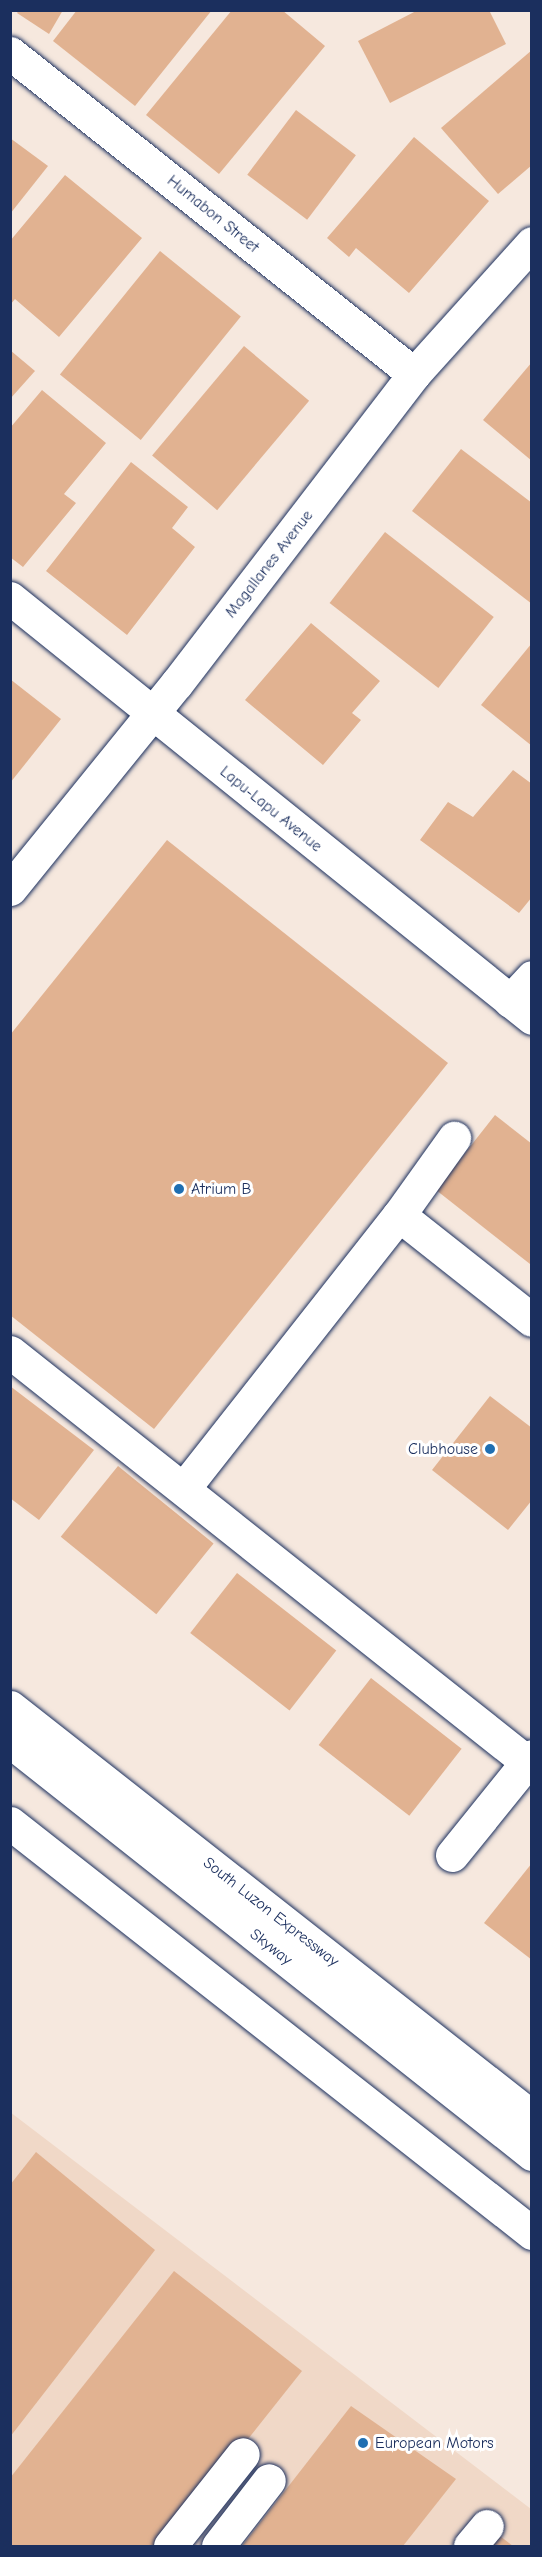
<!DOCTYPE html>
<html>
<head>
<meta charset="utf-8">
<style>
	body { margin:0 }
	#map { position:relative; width:542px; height:2557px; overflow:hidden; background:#f6e8de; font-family:"Comic Neue",sans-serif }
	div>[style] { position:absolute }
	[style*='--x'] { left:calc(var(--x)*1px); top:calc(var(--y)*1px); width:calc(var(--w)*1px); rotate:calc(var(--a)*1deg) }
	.built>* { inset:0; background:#f0d8c7 }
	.building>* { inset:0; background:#e1b291; transform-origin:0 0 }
	.roads { filter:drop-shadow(0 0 2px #1b2f5e) drop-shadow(0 0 2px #1b2f5e) }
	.minor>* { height:33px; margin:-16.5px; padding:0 16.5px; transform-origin:16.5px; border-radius:16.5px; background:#fff }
	.highway>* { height:33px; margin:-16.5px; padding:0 16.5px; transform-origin:16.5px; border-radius:16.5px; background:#fff }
	.dots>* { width:16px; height:16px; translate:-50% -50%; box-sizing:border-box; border:3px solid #fff; border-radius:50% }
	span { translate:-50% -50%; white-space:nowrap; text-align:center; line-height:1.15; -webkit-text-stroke:6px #fff; paint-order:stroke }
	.street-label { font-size:16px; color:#1b2f5e }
	.poi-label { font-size:16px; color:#1b2f5e }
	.left { translate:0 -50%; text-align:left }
	.right { translate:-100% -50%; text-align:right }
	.frame { position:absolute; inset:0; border:12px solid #1b2f5e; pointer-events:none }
</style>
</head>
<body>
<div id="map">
	<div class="built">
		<i style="clip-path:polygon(10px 2112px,531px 2509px,531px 2546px,11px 2546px)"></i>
	</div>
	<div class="building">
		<i style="clip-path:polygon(19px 10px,63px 10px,49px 34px,17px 13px)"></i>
		<i style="clip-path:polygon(77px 10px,212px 10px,135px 106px,53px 41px)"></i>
		<i style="clip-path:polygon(232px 10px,282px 10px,325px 46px,219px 174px,146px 115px)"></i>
		<i style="clip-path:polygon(418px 10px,489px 10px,506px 44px,390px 103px,358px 41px)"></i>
		<i style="clip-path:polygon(532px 50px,532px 165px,498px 194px,441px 128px)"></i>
		<i style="left:296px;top:110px;width:75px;height:81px;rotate:37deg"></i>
		<i style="clip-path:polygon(414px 137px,489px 201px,409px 293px,356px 248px,349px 257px,327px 238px)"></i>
		<i style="clip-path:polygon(10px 138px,48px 166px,10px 214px)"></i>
		<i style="clip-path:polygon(65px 175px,142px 238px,59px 337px,15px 299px,10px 305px,10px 241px)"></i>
		<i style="left:160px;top:251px;width:104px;height:159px;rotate:39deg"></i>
		<i style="left:244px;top:346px;width:85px;height:143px;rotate:40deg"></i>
		<i style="clip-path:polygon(10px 350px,35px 371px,10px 399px)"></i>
		<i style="clip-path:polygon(532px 362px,532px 461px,483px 420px)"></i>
		<i style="clip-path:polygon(42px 390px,106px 443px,64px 494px,76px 503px,23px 567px,10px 557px,10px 428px)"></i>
		<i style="clip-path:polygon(461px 449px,532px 503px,532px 604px,412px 511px)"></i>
		<i style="clip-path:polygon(131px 462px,188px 507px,172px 528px,195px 547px,127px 635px,46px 571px)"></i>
		<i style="left:385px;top:532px;width:138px;height:90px;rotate:38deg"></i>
		<i style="clip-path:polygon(311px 623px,380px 681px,352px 713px,361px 720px,323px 765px,245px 700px)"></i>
		<i style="clip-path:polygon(532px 643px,532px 746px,481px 705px)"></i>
		<i style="clip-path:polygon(10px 679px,61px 719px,10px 783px)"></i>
		<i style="clip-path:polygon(513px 770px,532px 784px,532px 897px,519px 913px,420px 840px,448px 802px,473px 817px)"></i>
		<i style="clip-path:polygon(167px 840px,448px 1063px,154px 1429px,10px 1315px,10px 1035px)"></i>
		<i style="clip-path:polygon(495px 1115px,532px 1144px,530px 1264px,436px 1190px)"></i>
		<i style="clip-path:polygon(10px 1386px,94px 1450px,39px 1520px,10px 1498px)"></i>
		<i style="clip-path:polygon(490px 1396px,532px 1428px,532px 1500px,508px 1530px,432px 1470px)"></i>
		<i style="left:118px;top:1466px;width:123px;height:91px;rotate:39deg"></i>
		<i style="left:237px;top:1573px;width:126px;height:76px;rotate:38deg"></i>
		<i style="left:371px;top:1678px;width:115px;height:85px;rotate:38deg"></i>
		<i style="clip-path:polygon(532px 1863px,532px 1960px,484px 1923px)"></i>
		<i style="clip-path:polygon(36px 2152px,155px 2250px,10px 2437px,10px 2185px)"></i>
		<i style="clip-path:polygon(174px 2271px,302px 2371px,163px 2546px,10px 2546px,10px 2478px)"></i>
		<i style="clip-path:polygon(351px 2406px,456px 2479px,403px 2546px,242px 2546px)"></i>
		<i style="clip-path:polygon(496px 2533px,513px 2546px,484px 2546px)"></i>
	</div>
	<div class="roads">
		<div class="minor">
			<i style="--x:10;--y:53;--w:516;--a:38.47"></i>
			<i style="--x:10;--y:598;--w:670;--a:38.82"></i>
			<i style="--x:10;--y:889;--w:265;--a:-51"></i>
			<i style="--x:177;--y:683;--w:389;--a:-52.5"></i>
			<i style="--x:414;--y:374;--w:176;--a:-48"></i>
			<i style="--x:510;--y:1001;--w:33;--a:-47"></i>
			<i style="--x:399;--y:1215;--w:169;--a:38.3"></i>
			<i style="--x:10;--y:1352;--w:660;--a:38.42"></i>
			<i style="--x:184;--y:1488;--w:347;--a:-51.8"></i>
			<i style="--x:399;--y:1215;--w:95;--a:-54.5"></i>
			<i style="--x:452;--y:1855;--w:127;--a:-51.1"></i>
			<i style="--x:170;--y:2546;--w:117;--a:-51.6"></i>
			<i style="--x:218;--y:2546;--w:83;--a:-52.3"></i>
			<i style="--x:470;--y:2546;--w:26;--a:-50"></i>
		</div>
		<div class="highway">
			<i style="--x:10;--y:1707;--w:664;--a:38.15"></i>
			<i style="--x:10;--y:1741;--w:666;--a:38.35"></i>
			<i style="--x:10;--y:1823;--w:664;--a:38.15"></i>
		</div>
	</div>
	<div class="dots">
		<i style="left:179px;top:1189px;background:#1f6fb2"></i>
		<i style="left:490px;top:1449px;background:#1f6fb2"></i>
		<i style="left:363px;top:2443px;background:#1f6fb2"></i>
	</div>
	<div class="street-label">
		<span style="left:213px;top:214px;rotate:39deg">Humabon Street</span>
		<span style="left:269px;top:564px;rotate:-52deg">Magallanes Avenue</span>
		<span style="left:271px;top:809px;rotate:39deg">Lapu-Lapu Avenue</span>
		<span style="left:271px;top:1912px;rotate:38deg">South Luzon Expressway</span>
		<span style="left:271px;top:1947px;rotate:38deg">Skyway</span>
	</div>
	<div class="poi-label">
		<span class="left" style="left:191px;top:1189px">Atrium B</span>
		<span class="right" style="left:478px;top:1449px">Clubhouse</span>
		<span class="left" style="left:375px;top:2443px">European Motors</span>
	</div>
	<div class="frame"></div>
</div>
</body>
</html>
